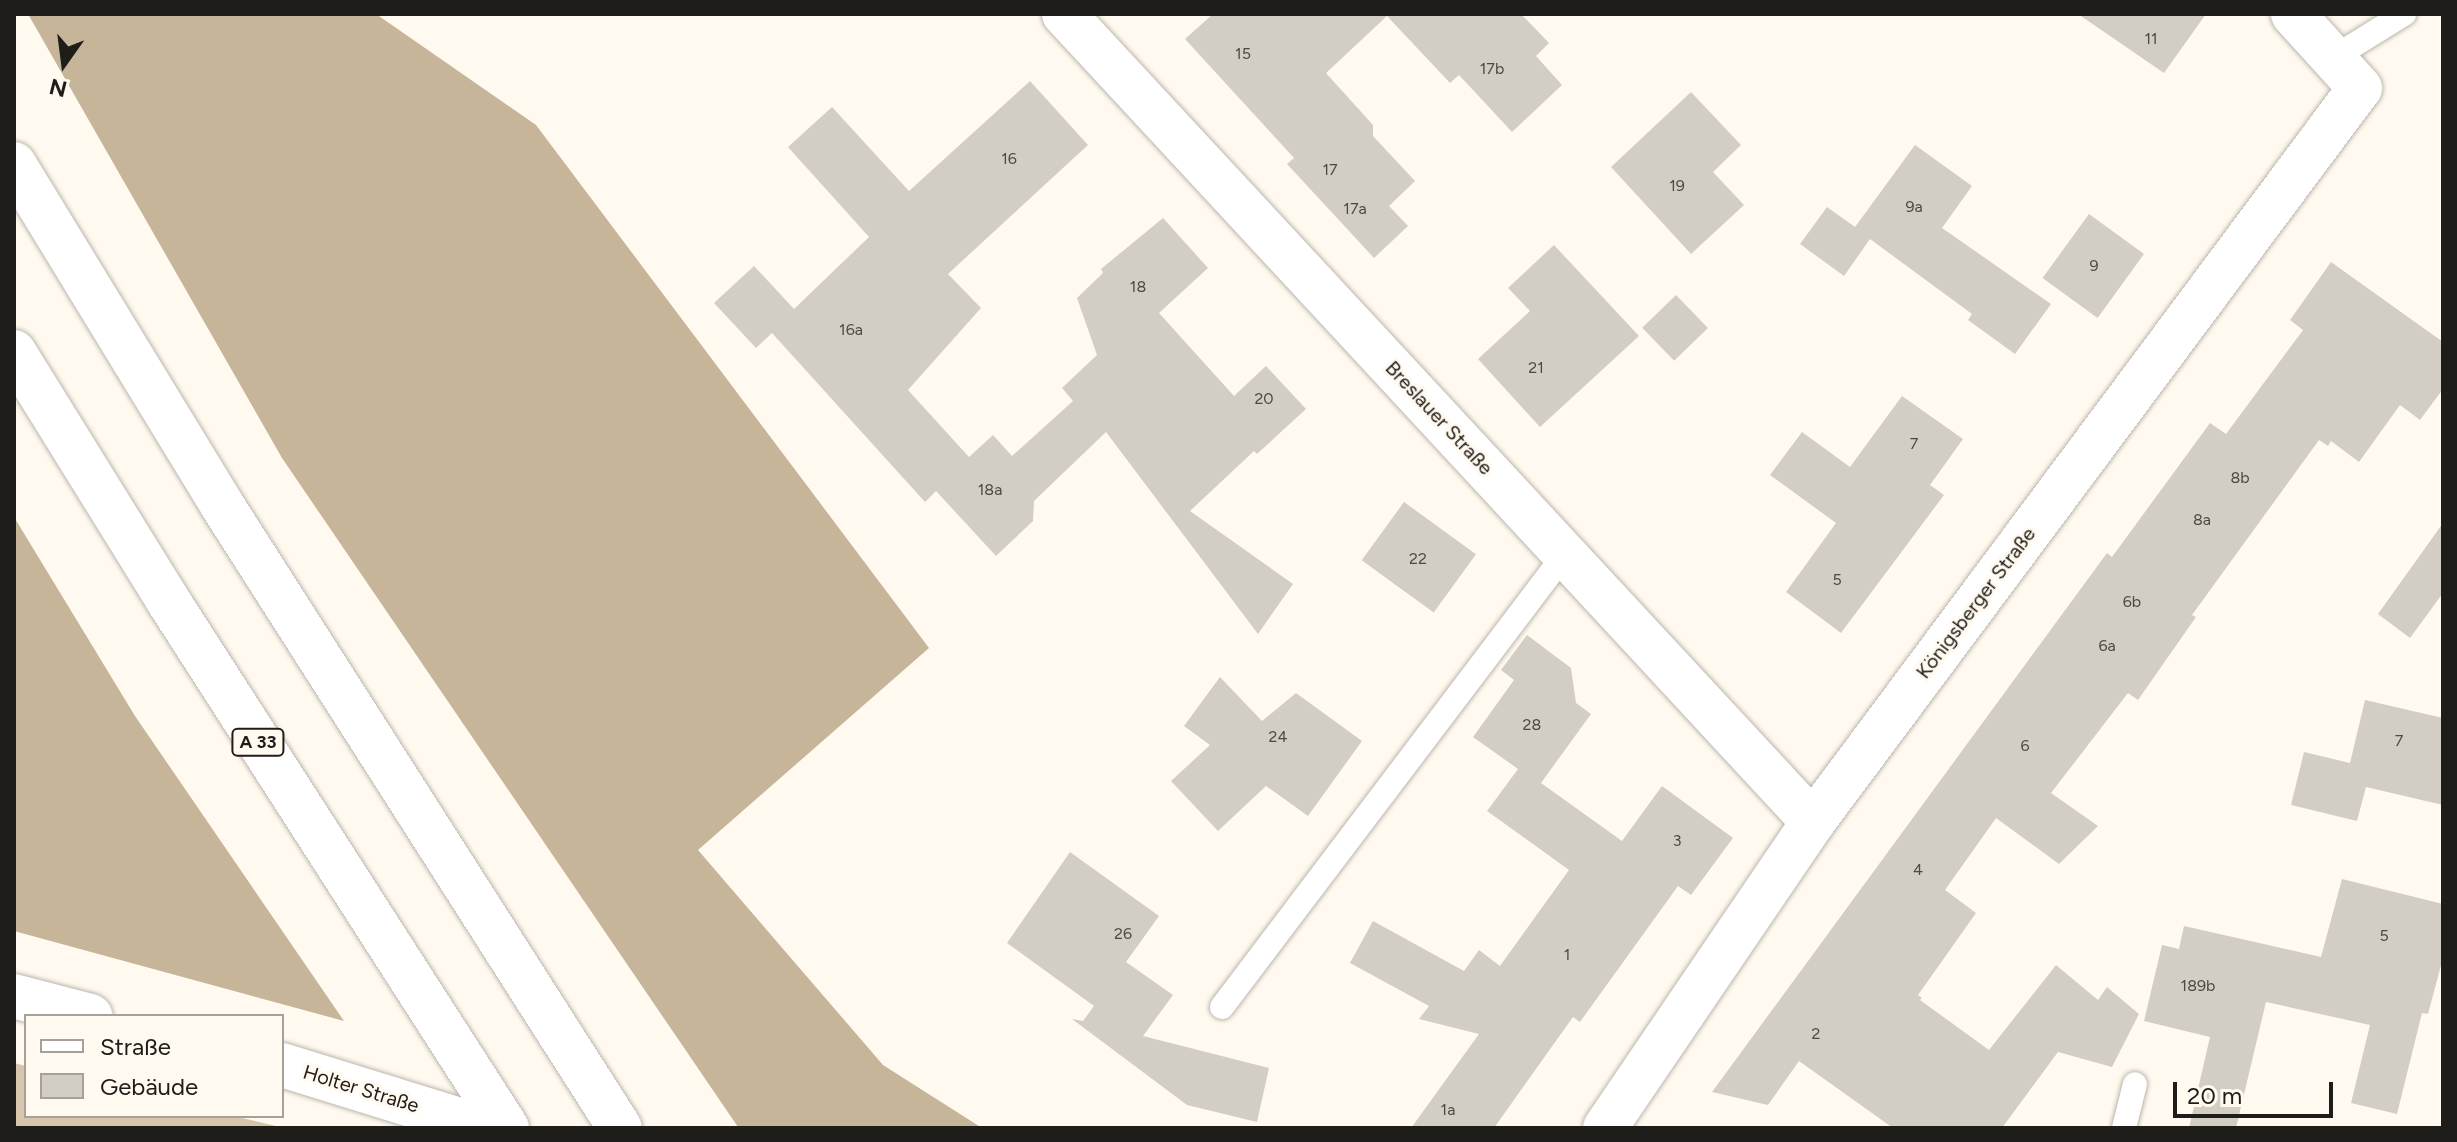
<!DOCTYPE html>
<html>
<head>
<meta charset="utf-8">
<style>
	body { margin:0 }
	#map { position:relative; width:2457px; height:1142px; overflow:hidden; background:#fff9ef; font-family:Figtree,sans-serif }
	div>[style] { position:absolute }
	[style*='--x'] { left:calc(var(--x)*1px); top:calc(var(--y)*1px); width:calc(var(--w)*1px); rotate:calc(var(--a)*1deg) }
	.green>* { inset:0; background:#d7c6ab }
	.forest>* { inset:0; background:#c6b599 }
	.building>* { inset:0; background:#d3cec4; transform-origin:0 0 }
	.roads { filter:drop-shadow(0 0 2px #bcb6ad) drop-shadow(0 0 2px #bcb6ad) }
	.lane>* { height:24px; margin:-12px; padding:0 12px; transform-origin:12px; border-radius:12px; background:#fff }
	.street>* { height:44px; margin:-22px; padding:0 22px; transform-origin:22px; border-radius:22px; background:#fff }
	.secondary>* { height:44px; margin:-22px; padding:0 22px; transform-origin:22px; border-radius:22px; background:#fff }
	.highway>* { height:44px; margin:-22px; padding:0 22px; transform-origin:22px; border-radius:22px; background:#fff }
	span { translate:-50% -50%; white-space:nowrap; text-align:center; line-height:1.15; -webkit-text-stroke:6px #fff9ef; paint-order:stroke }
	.number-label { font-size:16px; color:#4c4944 }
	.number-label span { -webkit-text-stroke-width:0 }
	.shield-label span { padding:2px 6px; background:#fff9ef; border:2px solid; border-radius:6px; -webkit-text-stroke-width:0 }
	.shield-label { font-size:18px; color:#1f1d19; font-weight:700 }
	.street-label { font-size:20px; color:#1f1d19 }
	.frame { position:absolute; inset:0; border:16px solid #1f1d19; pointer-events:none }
	.legend { position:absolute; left:24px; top:1014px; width:260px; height:104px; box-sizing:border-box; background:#fff9ef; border:2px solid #a5a199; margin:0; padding:10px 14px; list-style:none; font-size:24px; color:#1f1d19 }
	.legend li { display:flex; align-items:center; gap:16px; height:40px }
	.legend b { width:40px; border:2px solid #a5a199 }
	.north { position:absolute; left:24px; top:24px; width:80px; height:80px; -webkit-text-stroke:6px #fff9ef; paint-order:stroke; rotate:194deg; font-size:22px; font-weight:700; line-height:32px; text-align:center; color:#1f1d19 }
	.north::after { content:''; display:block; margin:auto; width:28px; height:36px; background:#1f1d19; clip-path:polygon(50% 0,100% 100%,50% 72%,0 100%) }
	.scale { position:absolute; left:2173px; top:1082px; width:160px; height:36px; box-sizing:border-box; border:4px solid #1f1d19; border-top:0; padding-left:10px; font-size:24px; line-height:28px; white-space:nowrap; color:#1f1d19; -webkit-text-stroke:6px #fff9ef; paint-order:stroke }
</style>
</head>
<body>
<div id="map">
	<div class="green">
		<i style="clip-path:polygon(14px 1063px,26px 1066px,26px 1116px,234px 1116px,284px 1128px,14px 1128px)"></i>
	</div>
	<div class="forest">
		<i style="clip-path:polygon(28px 14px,376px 14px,536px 125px,929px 648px,698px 850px,883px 1065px,982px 1128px,738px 1127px,282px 458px)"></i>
		<i style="clip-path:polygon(14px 517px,135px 716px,344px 1021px,14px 931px)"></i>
	</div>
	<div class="building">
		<i style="clip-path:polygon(1213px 14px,1521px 14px,1549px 43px,1536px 56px,1562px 85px,1512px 132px,1459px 75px,1450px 83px,1387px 16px,1326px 73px,1373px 125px,1373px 136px,1415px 181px,1389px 206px,1408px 226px,1374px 258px,1287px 164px,1294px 158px,1185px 39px)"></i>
		<i style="clip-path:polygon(2078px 14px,2206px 14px,2164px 73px)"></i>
		<i style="clip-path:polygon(1030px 81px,1088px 145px,948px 274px,981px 308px,908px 390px,969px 457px,993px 435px,1012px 456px,1073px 401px,1062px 388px,1097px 355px,1077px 298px,1103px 273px,1101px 269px,1163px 218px,1208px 268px,1159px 313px,1234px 396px,1266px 366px,1306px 409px,1257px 454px,1254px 451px,1190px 511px,1293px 584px,1258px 634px,1106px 432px,1034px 501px,1033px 521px,996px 556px,936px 491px,925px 502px,772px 333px,756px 348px,714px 303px,754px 266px,794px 309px,869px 237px,788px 147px,832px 107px,909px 191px)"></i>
		<i style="clip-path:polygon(1691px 92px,1741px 145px,1713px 172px,1744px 205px,1691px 254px,1611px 167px)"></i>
		<i style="clip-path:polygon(1915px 145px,1972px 186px,1942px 228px,2051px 304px,2015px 354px,1968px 320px,1972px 314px,1870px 239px,1844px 276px,1800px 244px,1827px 207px,1855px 227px)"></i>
		<i style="left:2089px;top:214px;width:68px;height:79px;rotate:36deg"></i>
		<i style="clip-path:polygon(1554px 245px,1639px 336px,1540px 427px,1478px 359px,1530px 311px,1508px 288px)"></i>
		<i style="clip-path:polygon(2331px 262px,2443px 342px,2443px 389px,2420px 420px,2400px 405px,2359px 462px,2331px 441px,2328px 446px,2319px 440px,2192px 615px,2196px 617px,2138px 700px,2128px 693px,2051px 793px,2098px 826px,2059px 864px,1996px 818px,1945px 890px,1976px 913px,1918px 995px,1922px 998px,1920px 1000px,1989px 1050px,2056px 965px,2098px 1000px,2107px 987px,2139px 1014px,2112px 1067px,2058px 1052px,2002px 1128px,1893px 1128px,1799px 1061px,1768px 1105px,1712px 1092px,2107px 553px,2112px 557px,2210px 423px,2226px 434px,2303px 330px,2290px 320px)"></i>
		<i style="left:1676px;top:295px;width:46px;height:47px;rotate:46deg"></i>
		<i style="clip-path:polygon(1902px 396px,1963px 439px,1930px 485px,1944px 495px,1841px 633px,1786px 592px,1836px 523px,1770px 475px,1802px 432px,1850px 467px)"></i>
		<i style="left:1404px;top:502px;width:89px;height:72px;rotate:36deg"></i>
		<i style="clip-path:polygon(2443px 523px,2443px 593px,2410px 638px,2378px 614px)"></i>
		<i style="clip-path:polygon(1527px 635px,1571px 668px,1576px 703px,1591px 714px,1541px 783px,1622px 841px,1662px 786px,1733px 838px,1691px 895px,1678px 886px,1580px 1022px,1573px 1017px,1494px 1128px,1411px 1128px,1479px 1034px,1419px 1019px,1429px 1006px,1350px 963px,1373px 921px,1464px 971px,1479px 950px,1500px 966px,1569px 870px,1487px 811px,1518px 769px,1473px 737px,1514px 680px,1501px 670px)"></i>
		<i style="clip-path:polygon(1220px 677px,1262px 721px,1296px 693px,1362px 741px,1308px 816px,1266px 786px,1218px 831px,1171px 781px,1210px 745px,1184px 726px)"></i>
		<i style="clip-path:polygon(2365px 700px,2443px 718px,2443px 805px,2366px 787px,2357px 821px,2291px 805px,2304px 752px,2350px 763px)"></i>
		<i style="clip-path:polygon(1070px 852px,1159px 916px,1126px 962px,1173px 995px,1143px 1036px,1269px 1068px,1257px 1122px,1187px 1105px,1072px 1019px,1083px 1021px,1094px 1006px,1007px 943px)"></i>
		<i style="clip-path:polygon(2342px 879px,2443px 904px,2443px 958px,2428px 1014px,2422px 1013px,2397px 1114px,2351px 1103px,2370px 1025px,2266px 1002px,2236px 1128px,2189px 1128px,2210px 1037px,2144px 1021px,2162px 945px,2179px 949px,2184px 926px,2321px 957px)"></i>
	</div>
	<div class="roads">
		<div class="lane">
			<i style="--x:2333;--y:58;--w:84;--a:-31.8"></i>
			<i style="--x:1222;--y:1007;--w:568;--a:-52.87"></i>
			<i style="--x:2124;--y:1128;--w:45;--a:-76"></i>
		</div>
		<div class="street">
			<i style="--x:1064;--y:14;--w:1102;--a:47.17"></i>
			<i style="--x:1605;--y:1128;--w:370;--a:-55.8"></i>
			<i style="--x:1813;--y:822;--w:915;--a:-53.31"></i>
			<i style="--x:2360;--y:88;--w:100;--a:-132.2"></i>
		</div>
		<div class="secondary">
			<i style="--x:14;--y:996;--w:79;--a:14.7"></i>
			<i style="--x:282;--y:1065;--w:213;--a:17.2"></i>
		</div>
		<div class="highway">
			<i style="--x:14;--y:164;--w:399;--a:58.6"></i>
			<i style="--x:222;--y:505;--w:739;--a:57.43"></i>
			<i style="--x:14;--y:352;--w:291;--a:58.2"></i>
			<i style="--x:167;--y:599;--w:629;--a:57.27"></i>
		</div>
	</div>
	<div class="number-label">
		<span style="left:2151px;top:39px">11</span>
		<span style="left:1243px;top:54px">15</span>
		<span style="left:1492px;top:69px">17b</span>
		<span style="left:1009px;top:159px">16</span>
		<span style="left:1330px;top:170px">17</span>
		<span style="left:1677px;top:186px">19</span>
		<span style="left:1914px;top:207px">9a</span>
		<span style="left:1355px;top:209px">17a</span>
		<span style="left:2094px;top:266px">9</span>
		<span style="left:1138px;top:287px">18</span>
		<span style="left:851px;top:330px">16a</span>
		<span style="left:1536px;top:368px">21</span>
		<span style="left:1264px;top:399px">20</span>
		<span style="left:1914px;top:444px">7</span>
		<span style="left:2240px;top:478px">8b</span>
		<span style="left:990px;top:490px">18a</span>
		<span style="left:2202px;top:520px">8a</span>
		<span style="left:1418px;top:559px">22</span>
		<span style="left:1837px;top:580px">5</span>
		<span style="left:2132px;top:602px">6b</span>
		<span style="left:2107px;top:646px">6a</span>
		<span style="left:1532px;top:725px">28</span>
		<span style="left:1278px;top:737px">24</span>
		<span style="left:2399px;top:741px">7</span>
		<span style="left:2025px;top:746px">6</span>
		<span style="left:1677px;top:841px">3</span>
		<span style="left:1918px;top:870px">4</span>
		<span style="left:1123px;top:934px">26</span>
		<span style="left:2384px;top:936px">5</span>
		<span style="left:1567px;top:955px">1</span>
		<span style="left:2198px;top:986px">189b</span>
		<span style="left:1816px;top:1034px">2</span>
		<span style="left:1448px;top:1110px">1a</span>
	</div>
	<div class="shield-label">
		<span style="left:258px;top:742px">A 33</span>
	</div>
	<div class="street-label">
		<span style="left:1439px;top:418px;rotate:47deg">Breslauer Straße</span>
		<span style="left:1976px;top:603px;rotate:-53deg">Königsberger Straße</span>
		<span style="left:361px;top:1089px;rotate:17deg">Holter Straße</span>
	</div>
	<div class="frame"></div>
	<ul class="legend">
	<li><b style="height:10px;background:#fff"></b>Straße</li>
	<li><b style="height:22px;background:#d3cec4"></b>Gebäude</li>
	</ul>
	<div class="north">N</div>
	<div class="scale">20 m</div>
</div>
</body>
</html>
